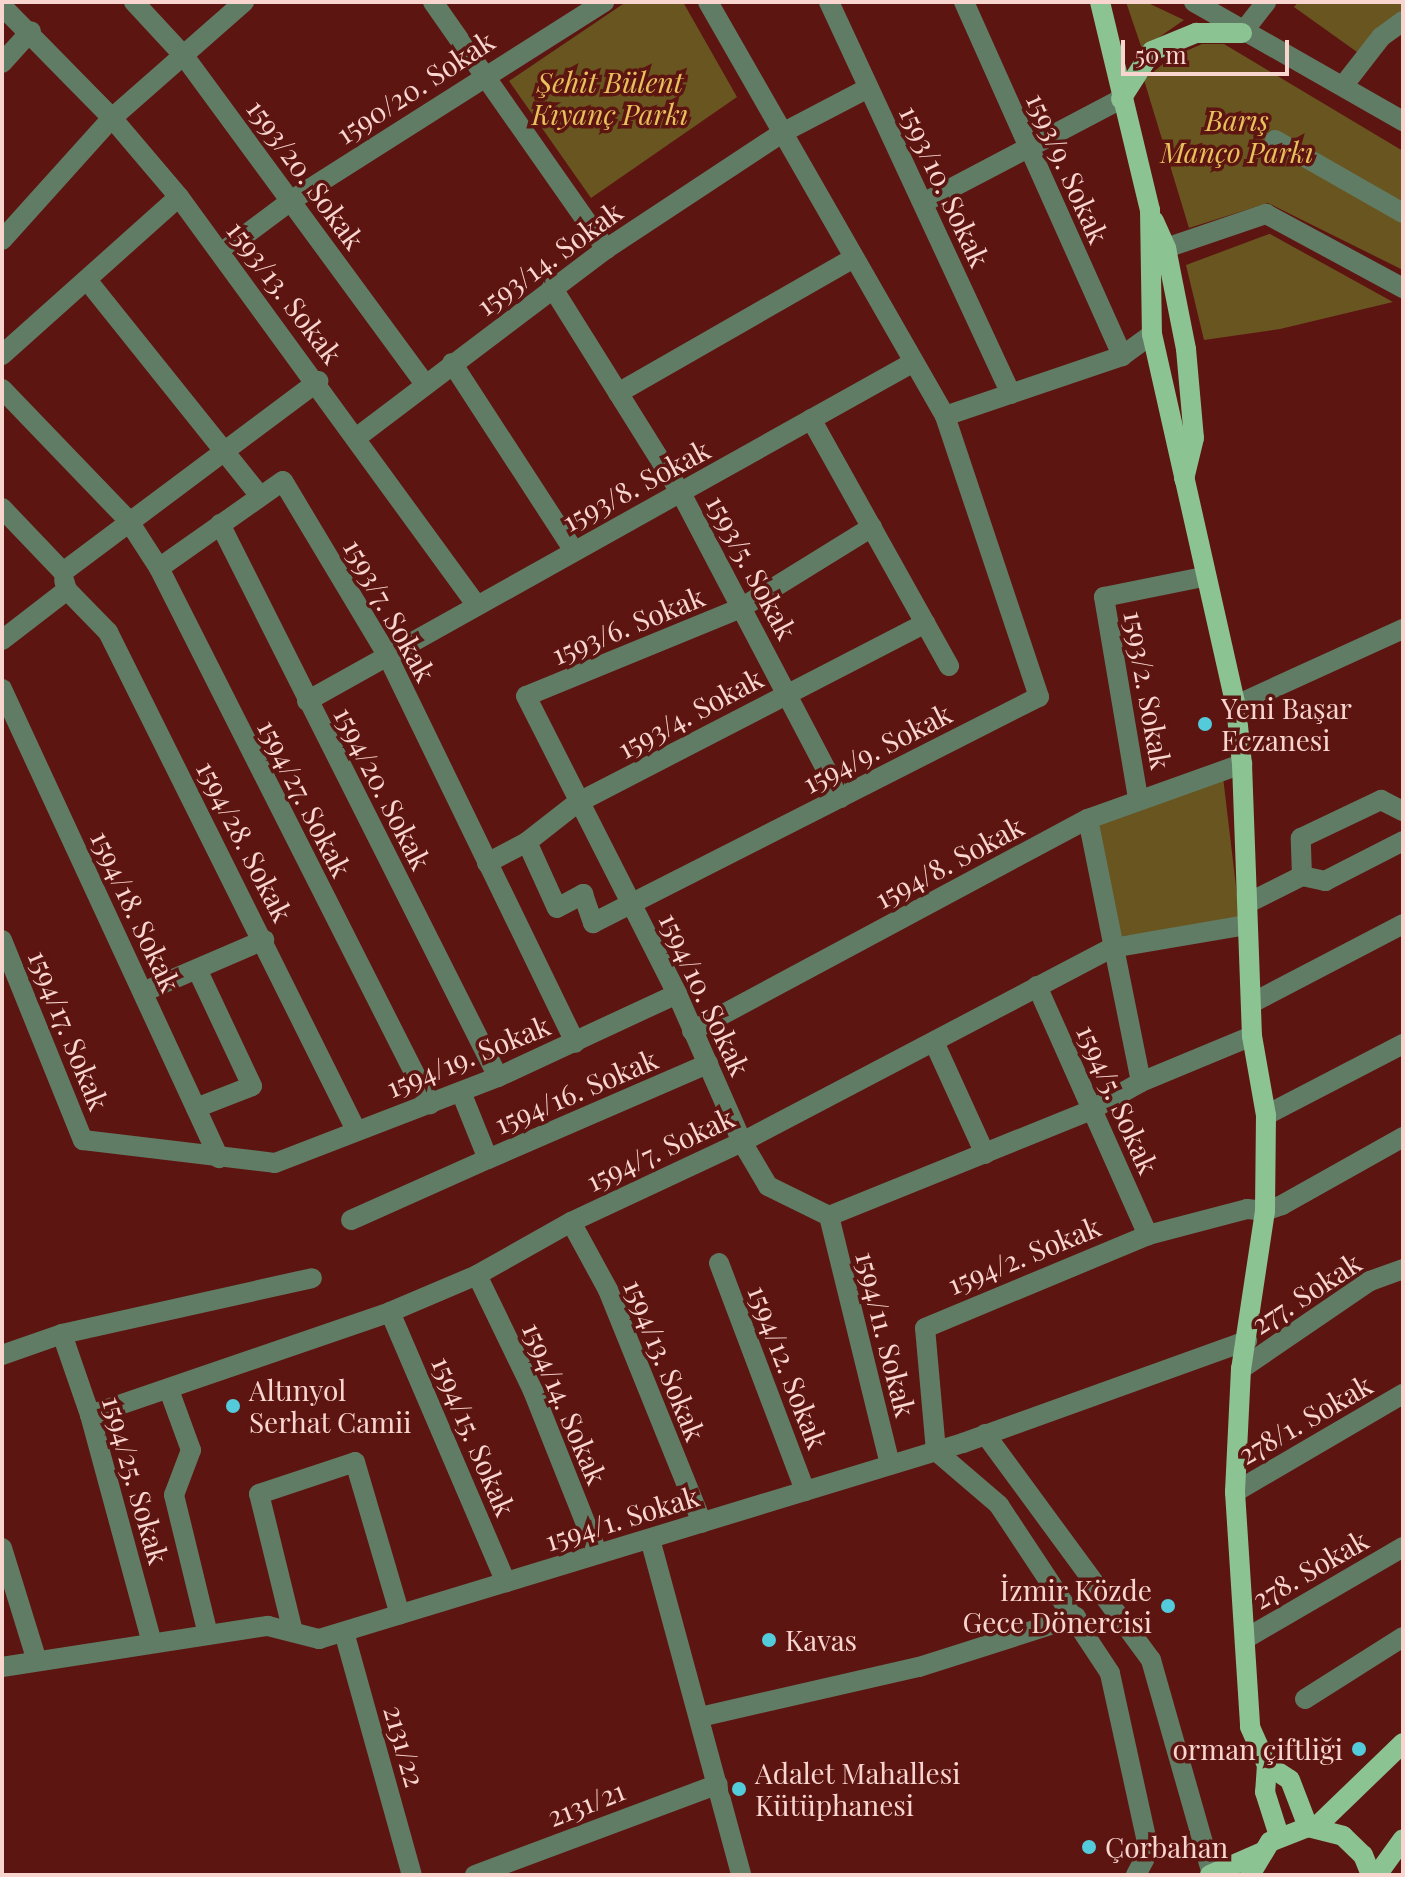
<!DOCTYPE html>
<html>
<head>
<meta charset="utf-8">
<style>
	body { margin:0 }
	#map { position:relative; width:1405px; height:1877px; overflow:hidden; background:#5d1511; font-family:"Playfair Display",serif }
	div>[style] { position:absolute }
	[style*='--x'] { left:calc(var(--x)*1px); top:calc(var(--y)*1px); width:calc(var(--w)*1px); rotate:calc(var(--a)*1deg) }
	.green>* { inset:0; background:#69551f }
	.minor>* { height:20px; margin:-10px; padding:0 10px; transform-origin:10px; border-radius:10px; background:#617c64 }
	.major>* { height:20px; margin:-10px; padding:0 10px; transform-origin:10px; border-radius:10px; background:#8cc393 }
	.dots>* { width:22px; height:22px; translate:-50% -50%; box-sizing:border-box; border:4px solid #5d1511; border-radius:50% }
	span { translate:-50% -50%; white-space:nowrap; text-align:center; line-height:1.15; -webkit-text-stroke:7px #5d1511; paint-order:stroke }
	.park-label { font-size:28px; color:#e8c15d; font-style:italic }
	.street-label { font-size:28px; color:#f9d5cf }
	.poi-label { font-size:28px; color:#f9d5cf }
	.left { translate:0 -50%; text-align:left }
	.right { translate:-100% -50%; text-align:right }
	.frame { position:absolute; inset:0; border:4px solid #f9d5cf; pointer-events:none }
	.scale { position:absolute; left:1121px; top:40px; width:168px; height:36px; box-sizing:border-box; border:4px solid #f9d5cf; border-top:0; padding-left:10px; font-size:24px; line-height:28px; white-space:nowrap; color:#f9d5cf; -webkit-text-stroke:6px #5d1511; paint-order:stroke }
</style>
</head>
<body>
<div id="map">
	<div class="green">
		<i style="clip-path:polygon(626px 2px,683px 2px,737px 97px,591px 198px,509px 81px)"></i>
		<i style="clip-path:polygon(1126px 2px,1146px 2px,1184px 20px,1142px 49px)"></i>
		<i style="clip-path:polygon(1298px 2px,1403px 2px,1403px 12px,1357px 52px,1294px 7px)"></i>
		<i style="clip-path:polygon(1202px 44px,1224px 44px,1403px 151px,1403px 270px,1268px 203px,1189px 228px,1144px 80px,1170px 58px)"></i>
		<i style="clip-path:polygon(1269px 234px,1270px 234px,1393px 302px,1280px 329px,1204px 340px,1186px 265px)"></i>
		<i style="clip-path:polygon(1223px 777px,1240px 920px,1117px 937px,1094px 822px)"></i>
	</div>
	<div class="minor">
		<i style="--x:134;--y:2;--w:74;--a:47.2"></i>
		<i style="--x:184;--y:56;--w:407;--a:53.7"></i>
		<i style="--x:433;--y:2;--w:302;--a:55"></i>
		<i style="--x:708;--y:2;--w:477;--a:60.2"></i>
		<i style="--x:945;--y:416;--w:187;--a:-18.7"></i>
		<i style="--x:1122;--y:356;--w:37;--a:-36"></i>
		<i style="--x:829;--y:2;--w:432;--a:65.1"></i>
		<i style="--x:964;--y:2;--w:388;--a:65.9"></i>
		<i style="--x:1194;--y:2;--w:241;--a:29.7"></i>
		<i style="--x:2;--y:6;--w:157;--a:45.5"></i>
		<i style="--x:112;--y:118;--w:104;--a:49.7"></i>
		<i style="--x:179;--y:197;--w:502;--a:53.91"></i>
		<i style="--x:1242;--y:33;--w:39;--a:-52"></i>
		<i style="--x:2;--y:63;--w:43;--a:-47.8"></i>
		<i style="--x:1343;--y:86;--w:62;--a:-52.2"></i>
		<i style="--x:1381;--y:37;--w:27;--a:-36"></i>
		<i style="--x:1275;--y:140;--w:147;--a:29.7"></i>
		<i style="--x:923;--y:203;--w:224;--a:-27.7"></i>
		<i style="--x:2;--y:240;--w:164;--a:-48"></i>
		<i style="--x:112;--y:118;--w:176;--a:-41.3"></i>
		<i style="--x:1166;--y:248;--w:106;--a:-18.8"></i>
		<i style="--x:1266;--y:214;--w:156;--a:28.4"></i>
		<i style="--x:221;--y:253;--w:89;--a:-36.7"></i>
		<i style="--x:292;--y:200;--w:370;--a:-32.4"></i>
		<i style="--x:87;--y:280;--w:277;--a:51.3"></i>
		<i style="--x:552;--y:287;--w:245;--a:58"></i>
		<i style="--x:682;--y:495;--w:342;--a:62.3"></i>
		<i style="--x:2;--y:355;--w:237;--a:-41.8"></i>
		<i style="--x:452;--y:363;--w:224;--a:57"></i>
		<i style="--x:2;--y:389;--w:182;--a:46.1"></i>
		<i style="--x:128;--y:520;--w:57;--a:57.1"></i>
		<i style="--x:159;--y:568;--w:601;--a:63.18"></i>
		<i style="--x:618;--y:393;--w:270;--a:-29.8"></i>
		<i style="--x:811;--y:419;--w:283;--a:60.8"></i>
		<i style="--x:356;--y:438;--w:313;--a:-37.1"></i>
		<i style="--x:606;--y:249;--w:211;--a:-33.4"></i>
		<i style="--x:782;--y:133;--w:97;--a:-27.6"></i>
		<i style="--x:2;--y:508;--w:88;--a:46.4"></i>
		<i style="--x:220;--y:524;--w:619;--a:63.31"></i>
		<i style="--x:872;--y:527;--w:154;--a:148.3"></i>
		<i style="--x:741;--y:608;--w:232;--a:157.7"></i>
		<i style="--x:526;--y:696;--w:334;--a:63.1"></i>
		<i style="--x:677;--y:994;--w:162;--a:66.3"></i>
		<i style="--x:742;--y:1142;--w:51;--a:59.4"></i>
		<i style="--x:768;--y:1186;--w:68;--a:26.2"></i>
		<i style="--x:829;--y:1216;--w:283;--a:-22"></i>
		<i style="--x:1091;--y:1110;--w:57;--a:-29.2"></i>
		<i style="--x:1141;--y:1082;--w:120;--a:-22.5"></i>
		<i style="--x:159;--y:568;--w:151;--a:-35.1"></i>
		<i style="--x:283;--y:481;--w:203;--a:59.1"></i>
		<i style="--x:387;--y:655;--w:431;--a:64.1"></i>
		<i style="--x:63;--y:572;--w:319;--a:-36.8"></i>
		<i style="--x:67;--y:590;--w:59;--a:45.7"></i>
		<i style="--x:108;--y:632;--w:556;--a:63.53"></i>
		<i style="--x:2;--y:640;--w:82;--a:-37.6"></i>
		<i style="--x:67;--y:590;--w:10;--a:-107"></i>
		<i style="--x:2;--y:689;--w:517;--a:65.17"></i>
		<i style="--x:307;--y:701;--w:693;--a:-29.19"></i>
		<i style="--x:1234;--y:706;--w:186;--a:-24.5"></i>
		<i style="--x:1138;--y:798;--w:204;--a:-99.6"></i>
		<i style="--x:1104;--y:597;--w:101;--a:-11.4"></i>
		<i style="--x:1088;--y:819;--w:268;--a:78.6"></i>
		<i style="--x:527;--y:842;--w:72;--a:65.6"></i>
		<i style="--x:557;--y:908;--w:30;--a:-28"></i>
		<i style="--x:583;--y:894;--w:31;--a:71"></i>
		<i style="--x:593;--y:923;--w:500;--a:-26.9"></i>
		<i style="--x:1039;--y:697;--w:296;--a:-108.5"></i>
		<i style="--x:487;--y:863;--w:45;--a:-27.7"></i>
		<i style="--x:527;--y:842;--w:63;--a:-38"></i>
		<i style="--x:577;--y:803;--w:392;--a:-27.3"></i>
		<i style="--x:1302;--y:876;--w:38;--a:-92"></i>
		<i style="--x:1301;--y:838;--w:89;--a:-25.4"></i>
		<i style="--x:1381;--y:800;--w:25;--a:27"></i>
		<i style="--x:1250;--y:902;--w:58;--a:-26.6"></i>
		<i style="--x:1302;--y:876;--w:24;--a:12"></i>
		<i style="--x:1325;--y:881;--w:88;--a:-27.1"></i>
		<i style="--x:2;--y:940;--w:216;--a:68"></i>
		<i style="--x:83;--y:1140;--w:193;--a:6.8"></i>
		<i style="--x:275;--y:1163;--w:239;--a:-21.1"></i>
		<i style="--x:498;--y:1077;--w:197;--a:-24.9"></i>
		<i style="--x:1037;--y:986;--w:273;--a:66"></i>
		<i style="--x:143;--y:992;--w:132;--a:-23.3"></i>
		<i style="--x:1252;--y:1003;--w:170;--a:-27.6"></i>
		<i style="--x:692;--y:1031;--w:449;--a:-28.2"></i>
		<i style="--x:1088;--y:819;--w:164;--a:-19.7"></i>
		<i style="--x:934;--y:1042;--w:123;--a:65.5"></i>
		<i style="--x:461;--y:1092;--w:72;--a:68.1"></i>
		<i style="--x:488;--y:1159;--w:240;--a:-23.4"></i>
		<i style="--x:196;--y:1108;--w:60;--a:-21.4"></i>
		<i style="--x:252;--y:1086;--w:129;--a:-115.2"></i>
		<i style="--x:1266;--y:1115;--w:154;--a:-27.4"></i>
		<i style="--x:829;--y:1216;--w:256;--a:76.2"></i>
		<i style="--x:351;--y:1220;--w:150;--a:-24"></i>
		<i style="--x:571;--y:1222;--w:77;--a:61.4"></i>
		<i style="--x:608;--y:1290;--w:251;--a:68"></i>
		<i style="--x:719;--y:1263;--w:244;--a:69.3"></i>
		<i style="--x:477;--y:1275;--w:129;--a:64.2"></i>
		<i style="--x:533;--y:1391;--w:175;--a:68.3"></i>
		<i style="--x:390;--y:1312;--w:294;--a:66.8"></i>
		<i style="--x:62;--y:1334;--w:86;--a:70.9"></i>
		<i style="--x:90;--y:1415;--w:236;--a:74.8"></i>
		<i style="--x:2;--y:1355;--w:64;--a:-19.3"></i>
		<i style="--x:62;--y:1334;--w:256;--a:-12.6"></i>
		<i style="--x:1241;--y:1369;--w:156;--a:-34.3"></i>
		<i style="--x:1370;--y:1281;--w:35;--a:-20"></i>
		<i style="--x:169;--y:1390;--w:64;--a:69.9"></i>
		<i style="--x:191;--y:1450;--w:48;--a:110.7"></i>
		<i style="--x:174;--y:1495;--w:144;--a:76.3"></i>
		<i style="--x:90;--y:1415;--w:317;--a:-18.9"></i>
		<i style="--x:390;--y:1312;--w:95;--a:-23"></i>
		<i style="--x:477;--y:1275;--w:108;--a:-29.4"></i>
		<i style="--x:571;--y:1222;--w:189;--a:-25.1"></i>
		<i style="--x:742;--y:1142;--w:418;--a:-27.7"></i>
		<i style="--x:1112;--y:948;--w:137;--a:-9.7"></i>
		<i style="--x:985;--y:1434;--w:280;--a:53.7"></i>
		<i style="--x:1151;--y:1660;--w:223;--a:74.1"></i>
		<i style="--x:1235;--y:1492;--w:194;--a:-30.3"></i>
		<i style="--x:650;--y:1539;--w:348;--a:74.8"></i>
		<i style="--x:2;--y:1548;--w:118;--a:72.8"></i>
		<i style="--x:293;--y:1632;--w:142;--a:-103.8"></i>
		<i style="--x:259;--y:1494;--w:101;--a:-18.4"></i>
		<i style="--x:355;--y:1462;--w:159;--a:73.6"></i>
		<i style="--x:344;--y:1632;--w:252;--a:74.4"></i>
		<i style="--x:1245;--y:1639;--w:183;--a:-30.2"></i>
		<i style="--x:2;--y:1667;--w:269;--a:-8.8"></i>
		<i style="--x:268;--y:1626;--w:53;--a:14.3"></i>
		<i style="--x:319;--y:1639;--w:673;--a:-16.93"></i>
		<i style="--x:963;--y:1443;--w:302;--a:-19.8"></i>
		<i style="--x:1305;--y:1699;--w:116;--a:-32.3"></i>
		<i style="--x:700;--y:1717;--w:225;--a:-12.9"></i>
		<i style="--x:919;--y:1667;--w:165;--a:-17.7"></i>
		<i style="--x:475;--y:1875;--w:259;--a:-20.5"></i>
		<i style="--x:1136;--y:1875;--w:27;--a:-62"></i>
		<i style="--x:1149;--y:1851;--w:182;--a:-102.4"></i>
		<i style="--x:1110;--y:1673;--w:201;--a:-123.5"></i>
		<i style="--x:999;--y:1505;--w:83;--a:-139.4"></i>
		<i style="--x:936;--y:1451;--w:123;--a:-95.1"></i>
		<i style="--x:925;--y:1328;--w:242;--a:-22.6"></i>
		<i style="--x:1148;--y:1235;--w:102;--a:-14.7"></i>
		<i style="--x:1247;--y:1209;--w:18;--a:6"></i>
		<i style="--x:1265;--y:1211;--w:18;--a:-19"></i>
		<i style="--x:1282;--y:1205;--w:139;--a:-29.3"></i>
	</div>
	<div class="major">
		<i style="--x:1100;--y:2;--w:214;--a:76.5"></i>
		<i style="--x:1150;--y:210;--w:124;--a:89.1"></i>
		<i style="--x:1152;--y:334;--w:382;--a:77.3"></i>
		<i style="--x:1236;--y:707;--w:57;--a:84"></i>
		<i style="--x:1242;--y:764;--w:272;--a:87.9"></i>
		<i style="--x:1252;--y:1036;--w:80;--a:80"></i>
		<i style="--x:1266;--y:1115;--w:96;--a:90.6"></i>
		<i style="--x:1265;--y:1211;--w:160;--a:98.6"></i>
		<i style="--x:1241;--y:1369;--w:123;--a:92.8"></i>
		<i style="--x:1235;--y:1492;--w:235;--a:86.3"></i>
		<i style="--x:1250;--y:1727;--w:42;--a:65.9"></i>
		<i style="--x:1267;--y:1765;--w:27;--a:94"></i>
		<i style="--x:1265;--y:1792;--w:46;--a:72.3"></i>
		<i style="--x:1121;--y:99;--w:57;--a:-57.1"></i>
		<i style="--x:1152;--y:51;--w:48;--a:-22.2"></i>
		<i style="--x:1196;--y:33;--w:46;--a:0"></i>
		<i style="--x:1154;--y:221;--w:30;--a:66"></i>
		<i style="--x:1166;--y:248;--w:103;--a:78.8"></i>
		<i style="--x:1186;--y:349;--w:89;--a:84.9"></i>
		<i style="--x:1194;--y:438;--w:42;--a:103.7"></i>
		<i style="--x:1267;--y:1765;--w:27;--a:33"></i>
		<i style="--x:1290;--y:1780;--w:50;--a:69"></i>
		<i style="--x:1316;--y:1827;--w:121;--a:-44"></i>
		<i style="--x:1210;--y:1875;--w:55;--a:-23.7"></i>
		<i style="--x:1250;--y:1875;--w:39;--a:-59"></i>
		<i style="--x:1270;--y:1842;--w:41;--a:-21.5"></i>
		<i style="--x:1308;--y:1827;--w:36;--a:14"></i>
		<i style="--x:1343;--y:1836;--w:28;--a:44"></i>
		<i style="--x:1363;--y:1855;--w:22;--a:68"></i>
		<i style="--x:1377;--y:1875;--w:44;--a:-54.2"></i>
	</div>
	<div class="dots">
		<i style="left:1205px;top:724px;background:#53cbdb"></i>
		<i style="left:233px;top:1406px;background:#53cbdb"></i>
		<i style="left:1168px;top:1606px;background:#53cbdb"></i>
		<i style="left:769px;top:1640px;background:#53cbdb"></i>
		<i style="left:1359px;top:1749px;background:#53cbdb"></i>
		<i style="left:739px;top:1789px;background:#53cbdb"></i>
		<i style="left:1089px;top:1847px;background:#53cbdb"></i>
	</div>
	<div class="park-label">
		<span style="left:610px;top:98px">Şehit Bülent<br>Kıyanç Parkı</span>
		<span style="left:1237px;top:136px">Barış<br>Manço Parkı</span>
	</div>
	<div class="street-label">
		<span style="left:415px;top:87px;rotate:-33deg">1590/20. Sokak</span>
		<span style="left:1068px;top:168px;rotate:66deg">1593/9. Sokak</span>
		<span style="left:306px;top:174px;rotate:54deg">1593/20. Sokak</span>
		<span style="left:945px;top:186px;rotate:65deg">1593/10. Sokak</span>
		<span style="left:549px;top:258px;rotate:-36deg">1593/14. Sokak</span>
		<span style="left:285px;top:292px;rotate:53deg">1593/13. Sokak</span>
		<span style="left:636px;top:485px;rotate:-28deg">1593/8. Sokak</span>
		<span style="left:752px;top:567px;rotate:62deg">1593/5. Sokak</span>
		<span style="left:390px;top:610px;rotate:61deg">1593/7. Sokak</span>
		<span style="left:628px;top:625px;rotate:-22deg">1593/6. Sokak</span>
		<span style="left:1148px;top:690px;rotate:80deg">1593/2. Sokak</span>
		<span style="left:690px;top:713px;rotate:-28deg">1593/4. Sokak</span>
		<span style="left:877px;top:748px;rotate:-27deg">1594/9. Sokak</span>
		<span style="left:383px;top:788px;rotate:63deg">1594/20. Sokak</span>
		<span style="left:305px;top:798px;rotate:63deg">1594/27. Sokak</span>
		<span style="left:245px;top:841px;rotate:63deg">1594/28. Sokak</span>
		<span style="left:949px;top:862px;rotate:-28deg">1594/8. Sokak</span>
		<span style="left:136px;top:911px;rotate:65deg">1594/18. Sokak</span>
		<span style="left:705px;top:994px;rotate:65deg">1594/10. Sokak</span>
		<span style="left:69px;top:1030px;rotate:68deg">1594/17. Sokak</span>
		<span style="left:468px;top:1056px;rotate:-22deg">1594/19. Sokak</span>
		<span style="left:576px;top:1091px;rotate:-23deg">1594/16. Sokak</span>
		<span style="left:1118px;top:1099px;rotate:66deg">1594/5. Sokak</span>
		<span style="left:660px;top:1149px;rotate:-25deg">1594/7. Sokak</span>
		<span style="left:1024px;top:1255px;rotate:-22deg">1594/2. Sokak</span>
		<span style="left:1306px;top:1293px;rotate:-33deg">277. Sokak</span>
		<span style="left:886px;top:1334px;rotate:76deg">1594/11. Sokak</span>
		<span style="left:665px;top:1360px;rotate:68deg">1594/13. Sokak</span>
		<span style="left:788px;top:1367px;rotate:69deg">1594/12. Sokak</span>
		<span style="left:565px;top:1403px;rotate:67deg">1594/14. Sokak</span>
		<span style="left:1305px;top:1419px;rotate:-30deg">278/1. Sokak</span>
		<span style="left:474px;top:1436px;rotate:67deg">1594/15. Sokak</span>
		<span style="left:136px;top:1480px;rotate:74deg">1594/25. Sokak</span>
		<span style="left:622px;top:1518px;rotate:-17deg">1594/1. Sokak</span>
		<span style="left:1310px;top:1569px;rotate:-30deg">278. Sokak</span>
		<span style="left:405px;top:1746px;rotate:74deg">2131/22</span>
		<span style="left:586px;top:1803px;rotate:-21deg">2131/21</span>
	</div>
	<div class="poi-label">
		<span class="left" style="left:1221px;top:724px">Yeni Başar<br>Eczanesi</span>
		<span class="left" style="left:249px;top:1406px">Altınyol<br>Serhat Camii</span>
		<span class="right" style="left:1152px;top:1606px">İzmir Közde<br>Gece Dönercisi</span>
		<span class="left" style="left:785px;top:1640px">Kavas</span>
		<span class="right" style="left:1343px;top:1749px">orman çiftliği</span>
		<span class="left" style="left:755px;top:1789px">Adalet Mahallesi<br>Kütüphanesi</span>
		<span class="left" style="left:1105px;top:1847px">Çorbahan</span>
	</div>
	<div class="frame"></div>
	<div class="scale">50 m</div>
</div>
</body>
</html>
